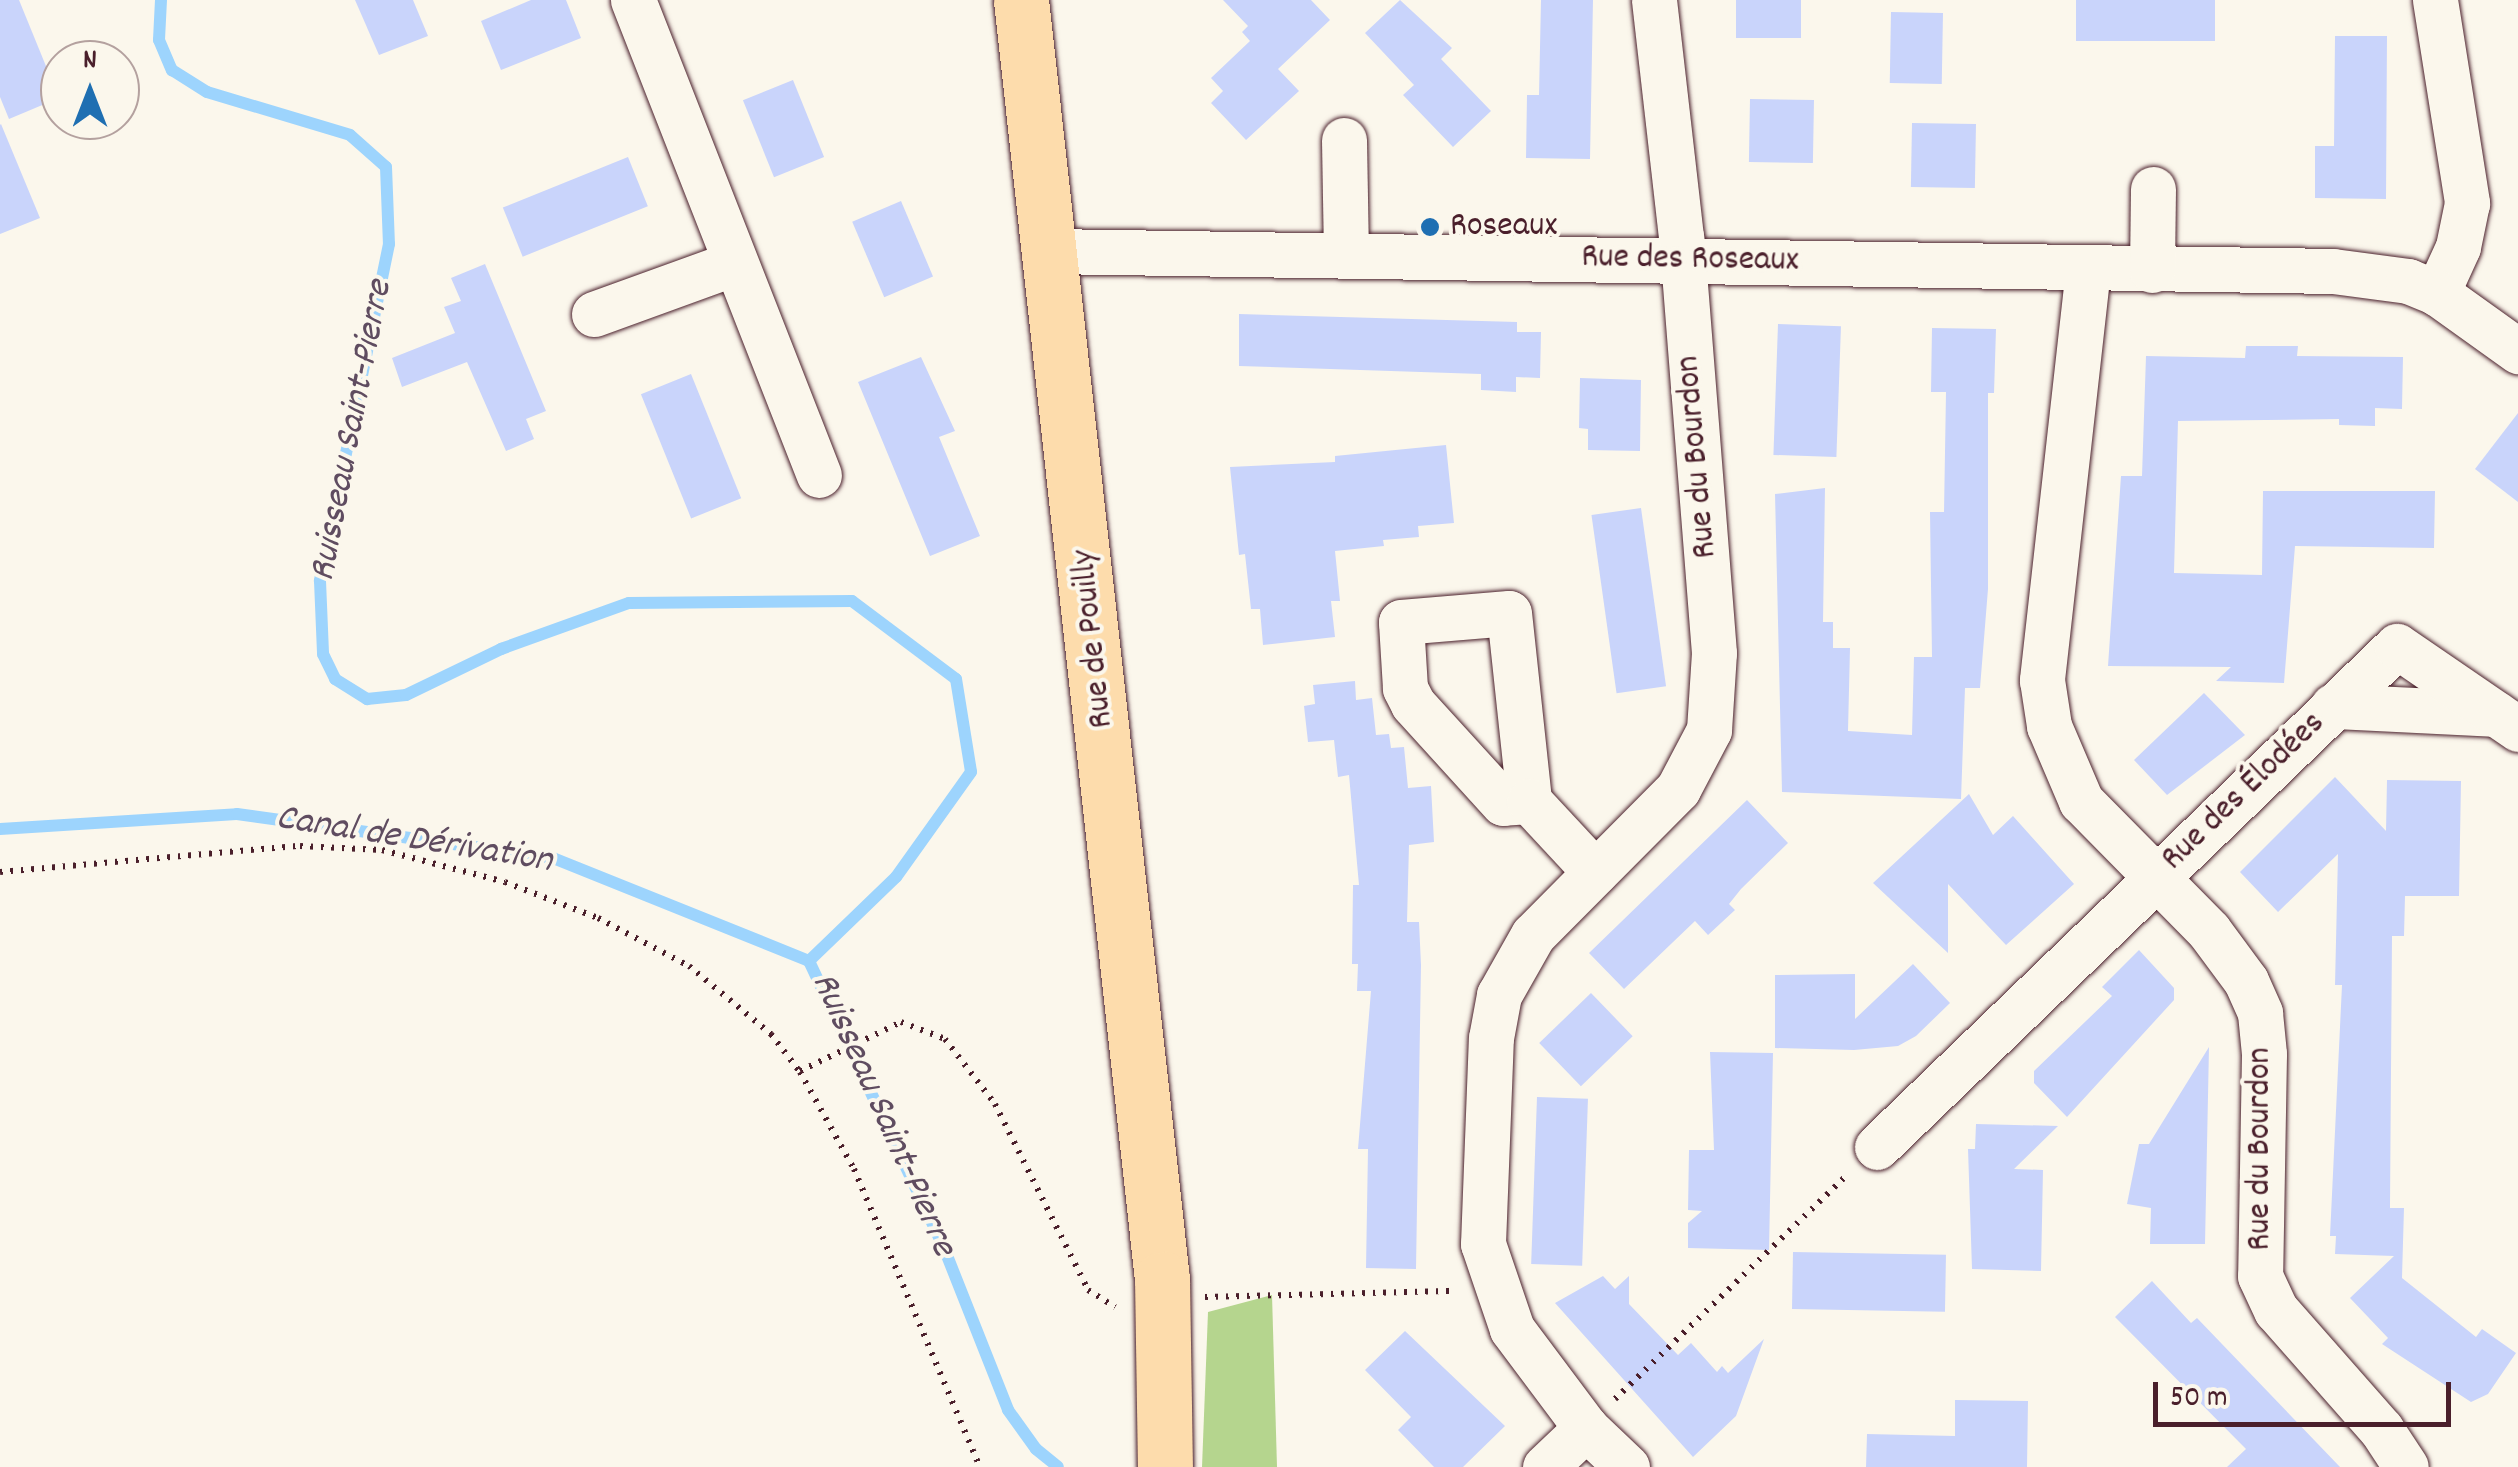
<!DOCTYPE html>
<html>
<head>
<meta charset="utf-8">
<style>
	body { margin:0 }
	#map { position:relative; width:2518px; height:1467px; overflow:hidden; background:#fbf7ec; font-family:Dekko,sans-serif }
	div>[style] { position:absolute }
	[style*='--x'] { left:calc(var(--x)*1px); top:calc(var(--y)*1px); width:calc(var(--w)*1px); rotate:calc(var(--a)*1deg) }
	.green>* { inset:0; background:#b5d58e }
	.stream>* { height:12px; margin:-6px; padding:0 6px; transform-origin:6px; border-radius:6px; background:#9dd4fd }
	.building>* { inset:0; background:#c9d4fb; transform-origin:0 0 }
	.path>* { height:6px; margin-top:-3px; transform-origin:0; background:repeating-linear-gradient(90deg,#4a1f2b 0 2.5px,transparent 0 10.5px) }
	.roads { filter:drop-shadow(0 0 2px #4a1f2b) drop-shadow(0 0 2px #4a1f2b) }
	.minor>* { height:45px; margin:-22.5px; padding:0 22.5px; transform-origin:22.5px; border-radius:22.5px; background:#fbf7ec }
	.major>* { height:55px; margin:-27.5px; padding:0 27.5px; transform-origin:27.5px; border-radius:27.5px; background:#fddcac }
	.dots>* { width:28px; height:28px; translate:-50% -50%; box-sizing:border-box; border:5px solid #fbf7ec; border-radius:50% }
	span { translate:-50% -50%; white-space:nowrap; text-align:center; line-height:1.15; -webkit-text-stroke:8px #fbf7ec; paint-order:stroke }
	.poi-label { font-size:35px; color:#4a1f2b }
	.left { translate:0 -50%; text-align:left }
	.street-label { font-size:35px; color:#4a1f2b }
	.water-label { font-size:38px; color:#5f4c60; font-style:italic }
	.north { position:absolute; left:40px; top:40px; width:100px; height:100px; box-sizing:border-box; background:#fbf7ec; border:2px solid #b4a19f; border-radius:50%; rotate:0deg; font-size:28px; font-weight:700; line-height:40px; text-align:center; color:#4a1f2b }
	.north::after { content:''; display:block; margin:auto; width:35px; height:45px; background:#1f6fb2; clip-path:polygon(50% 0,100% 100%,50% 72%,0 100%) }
	.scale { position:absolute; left:2153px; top:1382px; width:298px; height:45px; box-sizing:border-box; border:5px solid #4a1f2b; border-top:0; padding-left:12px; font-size:30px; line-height:35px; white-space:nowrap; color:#4a1f2b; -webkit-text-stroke:8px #fbf7ec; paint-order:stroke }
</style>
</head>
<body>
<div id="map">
	<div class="green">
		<i style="clip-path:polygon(1272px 1295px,1277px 1467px,1202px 1467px,1208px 1312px)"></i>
	</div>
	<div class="stream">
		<i style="--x:161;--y:0;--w:40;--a:92.9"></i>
		<i style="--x:159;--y:40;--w:33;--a:67"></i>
		<i style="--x:172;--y:70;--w:41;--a:32.2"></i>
		<i style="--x:207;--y:92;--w:149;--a:16.7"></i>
		<i style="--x:350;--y:135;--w:48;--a:41.6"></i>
		<i style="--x:386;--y:167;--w:77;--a:87.8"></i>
		<i style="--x:389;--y:244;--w:344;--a:101.6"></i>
		<i style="--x:320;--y:581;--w:73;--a:87.6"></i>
		<i style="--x:323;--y:654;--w:28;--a:64"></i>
		<i style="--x:335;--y:679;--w:38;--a:32"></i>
		<i style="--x:367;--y:699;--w:39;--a:-6"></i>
		<i style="--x:406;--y:695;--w:106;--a:-25.8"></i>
		<i style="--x:501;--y:649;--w:136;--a:-19.8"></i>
		<i style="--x:629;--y:603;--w:223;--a:-0.5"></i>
		<i style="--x:852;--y:601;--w:130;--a:36.9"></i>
		<i style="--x:956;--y:679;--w:94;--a:80.8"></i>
		<i style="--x:971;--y:772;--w:129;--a:125.5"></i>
		<i style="--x:896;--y:877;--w:121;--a:136"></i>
		<i style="--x:809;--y:961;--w:317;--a:64.8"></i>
		<i style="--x:944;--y:1248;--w:174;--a:68.4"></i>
		<i style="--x:1008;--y:1410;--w:48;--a:54.3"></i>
		<i style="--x:1036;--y:1449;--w:28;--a:39"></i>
		<i style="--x:0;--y:829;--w:237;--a:-3.6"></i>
		<i style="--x:237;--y:814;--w:319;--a:7.9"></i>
		<i style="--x:553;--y:858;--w:276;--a:21.9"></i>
	</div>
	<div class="building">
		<i style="clip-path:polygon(0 0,19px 0,59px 98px,9px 119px,0 97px)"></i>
		<i style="clip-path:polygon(355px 0,413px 0,428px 36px,379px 55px)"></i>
		<i style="clip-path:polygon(531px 0,566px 0,581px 38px,501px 70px,481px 21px)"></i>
		<i style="clip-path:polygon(1223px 0,1311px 0,1330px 20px,1278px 69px,1299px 91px,1246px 140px,1211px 103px,1223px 91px,1211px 78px,1250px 41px,1242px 32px,1248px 26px)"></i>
		<i style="clip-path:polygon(1400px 0,1452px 48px,1441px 59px,1491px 111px,1453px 147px,1403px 95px,1414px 85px,1365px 33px)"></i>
		<i style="clip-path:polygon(1541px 0,1593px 0,1590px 159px,1526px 158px,1527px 95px,1539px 95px)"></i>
		<i style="left:1736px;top:0;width:65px;height:38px"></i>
		<i style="left:2076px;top:0;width:139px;height:41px"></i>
		<i style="left:1891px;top:12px;width:52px;height:71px;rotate:1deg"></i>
		<i style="clip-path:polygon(2335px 36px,2387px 36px,2386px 199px,2315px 198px,2315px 146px,2334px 146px)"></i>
		<i style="left:793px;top:80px;width:83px;height:54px;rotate:68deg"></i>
		<i style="left:1750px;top:99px;width:64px;height:63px;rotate:1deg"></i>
		<i style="left:1912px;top:123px;width:64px;height:64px;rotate:1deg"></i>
		<i style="clip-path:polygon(1px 124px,40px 218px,0 234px,0 125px)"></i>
		<i style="left:628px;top:157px;width:53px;height:135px;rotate:68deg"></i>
		<i style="left:901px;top:201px;width:82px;height:53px;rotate:67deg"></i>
		<i style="clip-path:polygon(485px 264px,546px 411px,526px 419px,534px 439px,506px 451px,467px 362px,402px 387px,392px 358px,455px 333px,444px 307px,461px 301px,451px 278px)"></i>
		<i style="clip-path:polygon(1239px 314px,1517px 322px,1517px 332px,1541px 332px,1540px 378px,1516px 377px,1516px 392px,1481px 390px,1481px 374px,1239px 366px)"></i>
		<i style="left:1778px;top:324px;width:63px;height:131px;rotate:2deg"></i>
		<i style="clip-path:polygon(1932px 328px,1996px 329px,1994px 393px,1988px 393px,1988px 589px,1980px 688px,1965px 688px,1961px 799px,1782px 792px,1775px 494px,1825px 488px,1823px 622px,1833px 622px,1833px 648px,1850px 648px,1848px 731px,1912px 735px,1914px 657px,1932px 657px,1930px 512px,1944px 512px,1946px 392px,1931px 392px)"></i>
		<i style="clip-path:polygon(2246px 346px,2298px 346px,2297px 356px,2403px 357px,2402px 409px,2375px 408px,2375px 426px,2339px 425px,2339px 419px,2178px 421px,2174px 573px,2262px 575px,2263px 491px,2435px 491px,2434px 548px,2295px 546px,2284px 683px,2216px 681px,2231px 667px,2108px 666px,2121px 476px,2142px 476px,2146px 356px,2245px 358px)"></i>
		<i style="clip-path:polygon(921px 357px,955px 431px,939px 437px,980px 536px,930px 556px,858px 382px)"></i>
		<i style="left:691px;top:374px;width:134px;height:54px;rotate:68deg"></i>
		<i style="clip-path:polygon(1580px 378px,1641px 380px,1640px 451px,1588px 450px,1588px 429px,1579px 428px)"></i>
		<i style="clip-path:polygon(2518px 413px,2518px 502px,2475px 469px)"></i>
		<i style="clip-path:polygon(1446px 445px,1454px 523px,1418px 526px,1419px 537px,1383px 540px,1384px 546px,1335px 551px,1340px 601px,1331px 601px,1335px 637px,1263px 645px,1260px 609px,1251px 609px,1245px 554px,1239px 555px,1230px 467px,1335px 462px,1335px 456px)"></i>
		<i style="left:1641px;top:508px;width:180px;height:50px;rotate:82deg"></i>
		<i style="clip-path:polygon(1355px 681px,1356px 700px,1372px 698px,1376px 735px,1389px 734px,1391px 748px,1404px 747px,1408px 788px,1431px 786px,1434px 842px,1409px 845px,1407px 922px,1419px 922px,1421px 965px,1416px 1269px,1366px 1268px,1368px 1149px,1358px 1149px,1371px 991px,1357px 991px,1358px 964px,1352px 964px,1353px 885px,1359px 885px,1349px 775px,1338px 777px,1334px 740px,1308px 742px,1304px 706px,1315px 704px,1313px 685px)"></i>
		<i style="clip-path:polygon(2204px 693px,2245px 735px,2167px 795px,2134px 760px)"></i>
		<i style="clip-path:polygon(2335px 777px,2386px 831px,2387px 780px,2461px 781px,2459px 896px,2405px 896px,2404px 936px,2392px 936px,2390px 1208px,2404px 1208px,2402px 1278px,2476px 1337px,2482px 1329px,2516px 1353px,2488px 1394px,2471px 1402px,2382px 1344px,2388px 1338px,2350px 1298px,2394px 1256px,2335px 1254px,2336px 1236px,2330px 1236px,2342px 985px,2335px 985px,2338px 854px,2278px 912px,2240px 872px)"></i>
		<i style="clip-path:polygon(1969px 794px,1993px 835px,2013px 816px,2074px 884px,2006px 945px,1948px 884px,1948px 953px,1873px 883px)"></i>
		<i style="clip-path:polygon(1747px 800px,1788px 843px,1741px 889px,1729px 904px,1735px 910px,1708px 935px,1695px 921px,1624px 989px,1589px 953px)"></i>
		<i style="clip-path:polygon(2139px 950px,2174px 988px,2174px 1000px,2067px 1117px,2034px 1083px,2034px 1071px,2112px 996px,2102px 987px)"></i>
		<i style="clip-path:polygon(1913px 964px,1950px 1003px,1916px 1036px,1898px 1046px,1854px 1050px,1775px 1048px,1775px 975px,1855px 974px,1855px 1019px)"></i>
		<i style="left:1591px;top:993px;width:60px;height:72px;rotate:46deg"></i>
		<i style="clip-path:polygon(2209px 1047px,2205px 1244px,2150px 1244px,2151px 1208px,2127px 1204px,2139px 1144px,2149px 1144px)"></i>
		<i style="clip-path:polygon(1710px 1052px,1773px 1053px,1769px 1250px,1688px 1248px,1688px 1223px,1702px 1211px,1688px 1210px,1689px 1150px,1714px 1150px)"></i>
		<i style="left:1537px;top:1097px;width:51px;height:167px;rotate:2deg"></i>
		<i style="clip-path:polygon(1976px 1124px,2058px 1126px,2014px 1169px,2043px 1170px,2041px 1271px,1972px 1269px,1968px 1149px,1975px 1149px)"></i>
		<i style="left:1793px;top:1252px;width:153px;height:57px;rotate:1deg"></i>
		<i style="clip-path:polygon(1603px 1276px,1615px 1289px,1629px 1276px,1629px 1304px,1678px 1355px,1691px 1343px,1717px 1372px,1722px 1366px,1728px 1373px,1764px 1339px,1736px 1416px,1693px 1457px,1555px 1303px)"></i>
		<i style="clip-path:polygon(2152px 1281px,2191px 1323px,2197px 1318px,2340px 1467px,2227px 1467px,2246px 1449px,2115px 1317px)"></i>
		<i style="clip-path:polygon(1405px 1331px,1505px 1426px,1463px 1467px,1434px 1467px,1398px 1430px,1411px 1417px,1365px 1370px)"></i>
		<i style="clip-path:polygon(1955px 1400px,2028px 1401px,2027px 1467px,1866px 1467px,1867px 1434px,1955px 1436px)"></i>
	</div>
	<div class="path">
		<i style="--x:0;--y:872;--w:301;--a:-5"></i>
		<i style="--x:300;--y:846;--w:82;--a:2.8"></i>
		<i style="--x:382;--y:850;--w:127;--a:14.6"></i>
		<i style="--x:505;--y:882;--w:100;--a:21.2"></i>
		<i style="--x:598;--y:918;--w:103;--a:27.8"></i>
		<i style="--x:689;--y:966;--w:107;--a:39.7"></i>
		<i style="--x:771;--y:1034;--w:48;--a:52.7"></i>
		<i style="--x:800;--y:1072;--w:111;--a:60.9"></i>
		<i style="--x:854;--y:1169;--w:324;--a:67.1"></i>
		<i style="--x:800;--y:1071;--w:112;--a:-25.9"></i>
		<i style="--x:901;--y:1022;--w:47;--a:21.1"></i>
		<i style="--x:945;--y:1039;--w:82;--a:52.4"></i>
		<i style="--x:995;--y:1104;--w:208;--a:63.4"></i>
		<i style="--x:1088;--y:1290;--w:32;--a:32"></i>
		<i style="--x:1205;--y:1297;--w:252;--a:-1.4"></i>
		<i style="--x:1615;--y:1399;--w:322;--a:-44"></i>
	</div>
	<div class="roads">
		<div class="minor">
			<i style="--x:633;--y:0;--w:510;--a:68.62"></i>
			<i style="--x:2435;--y:0;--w:206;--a:81"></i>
			<i style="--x:2467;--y:203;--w:45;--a:101.6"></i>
			<i style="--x:2458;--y:247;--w:51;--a:114.5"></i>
			<i style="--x:1344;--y:140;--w:115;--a:89"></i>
			<i style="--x:1048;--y:251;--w:1285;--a:0.89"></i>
			<i style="--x:2333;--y:271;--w:76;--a:7.6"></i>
			<i style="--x:2408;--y:281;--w:31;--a:22"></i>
			<i style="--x:2437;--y:293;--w:100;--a:35.6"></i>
			<i style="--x:2088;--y:269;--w:414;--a:96.4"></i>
			<i style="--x:2042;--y:680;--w:47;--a:81.3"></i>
			<i style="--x:2049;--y:726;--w:82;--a:66.9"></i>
			<i style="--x:2081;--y:801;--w:182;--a:45.4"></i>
			<i style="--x:2209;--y:931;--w:62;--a:53.5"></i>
			<i style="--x:2246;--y:981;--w:35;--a:66"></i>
			<i style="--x:2260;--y:1013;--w:41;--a:84.4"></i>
			<i style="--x:2264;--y:1054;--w:222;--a:91"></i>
			<i style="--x:2260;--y:1276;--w:38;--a:65"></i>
			<i style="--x:2276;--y:1310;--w:159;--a:48.6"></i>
			<i style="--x:2381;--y:1429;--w:45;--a:56.7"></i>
			<i style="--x:2152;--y:270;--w:81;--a:-89.3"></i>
			<i style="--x:594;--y:314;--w:150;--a:-19.9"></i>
			<i style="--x:2333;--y:706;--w:163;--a:2.8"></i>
			<i style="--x:1529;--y:801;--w:26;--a:176"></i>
			<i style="--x:1503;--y:803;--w:134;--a:-132.3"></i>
			<i style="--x:1413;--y:704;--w:18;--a:-117"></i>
			<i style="--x:1405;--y:688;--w:66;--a:-93.5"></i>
			<i style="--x:1401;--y:622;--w:108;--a:-4.8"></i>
			<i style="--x:1509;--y:613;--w:189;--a:83.9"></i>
			<i style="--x:1529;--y:801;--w:97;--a:47.1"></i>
			<i style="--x:1877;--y:1147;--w:722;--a:-43.93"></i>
			<i style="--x:2397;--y:646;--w:147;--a:34.4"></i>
			<i style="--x:1545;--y:1467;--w:57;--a:-43.6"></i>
			<i style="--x:1627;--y:1467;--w:57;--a:-136.4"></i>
			<i style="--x:1586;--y:1428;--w:124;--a:-126.8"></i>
			<i style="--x:1512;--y:1329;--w:90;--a:-108.8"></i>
			<i style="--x:1483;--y:1244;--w:206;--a:-87.8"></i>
			<i style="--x:1491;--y:1038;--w:44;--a:-79.5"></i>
			<i style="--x:1499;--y:995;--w:69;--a:-60.5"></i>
			<i style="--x:1533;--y:935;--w:206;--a:-45.2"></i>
			<i style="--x:1678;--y:789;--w:67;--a:-62.3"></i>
			<i style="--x:1709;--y:730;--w:77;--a:-86.3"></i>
			<i style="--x:1714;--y:653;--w:417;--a:-94.5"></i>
			<i style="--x:1681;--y:237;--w:239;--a:-96.5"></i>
		</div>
		<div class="major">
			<i style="--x:1021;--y:0;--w:1287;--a:83.71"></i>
			<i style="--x:1162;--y:1279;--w:188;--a:89.1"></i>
		</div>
	</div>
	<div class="dots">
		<i style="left:1430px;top:227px;background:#1f6fb2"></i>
	</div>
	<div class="poi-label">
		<span class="left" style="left:1450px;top:227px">Roseaux</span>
	</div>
	<div class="street-label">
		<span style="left:1690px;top:260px;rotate:1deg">Rue des Roseaux</span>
		<span style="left:1698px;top:457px;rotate:-95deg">Rue du Bourdon</span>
		<span style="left:1094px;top:639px;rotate:-96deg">Rue de Pouilly</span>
		<span style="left:2244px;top:792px;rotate:-44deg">Rue des Élodées</span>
		<span style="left:2261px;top:1149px;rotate:-90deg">Rue du Bourdon</span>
	</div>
	<div class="water-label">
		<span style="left:353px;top:431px;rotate:-79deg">Ruisseau Saint-Pierre</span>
		<span style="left:414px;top:841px;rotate:9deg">Canal de Dérivation</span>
		<span style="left:882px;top:1115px;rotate:66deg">Ruisseau Saint-Pierre</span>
	</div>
	<div class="north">N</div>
	<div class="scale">50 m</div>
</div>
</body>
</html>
